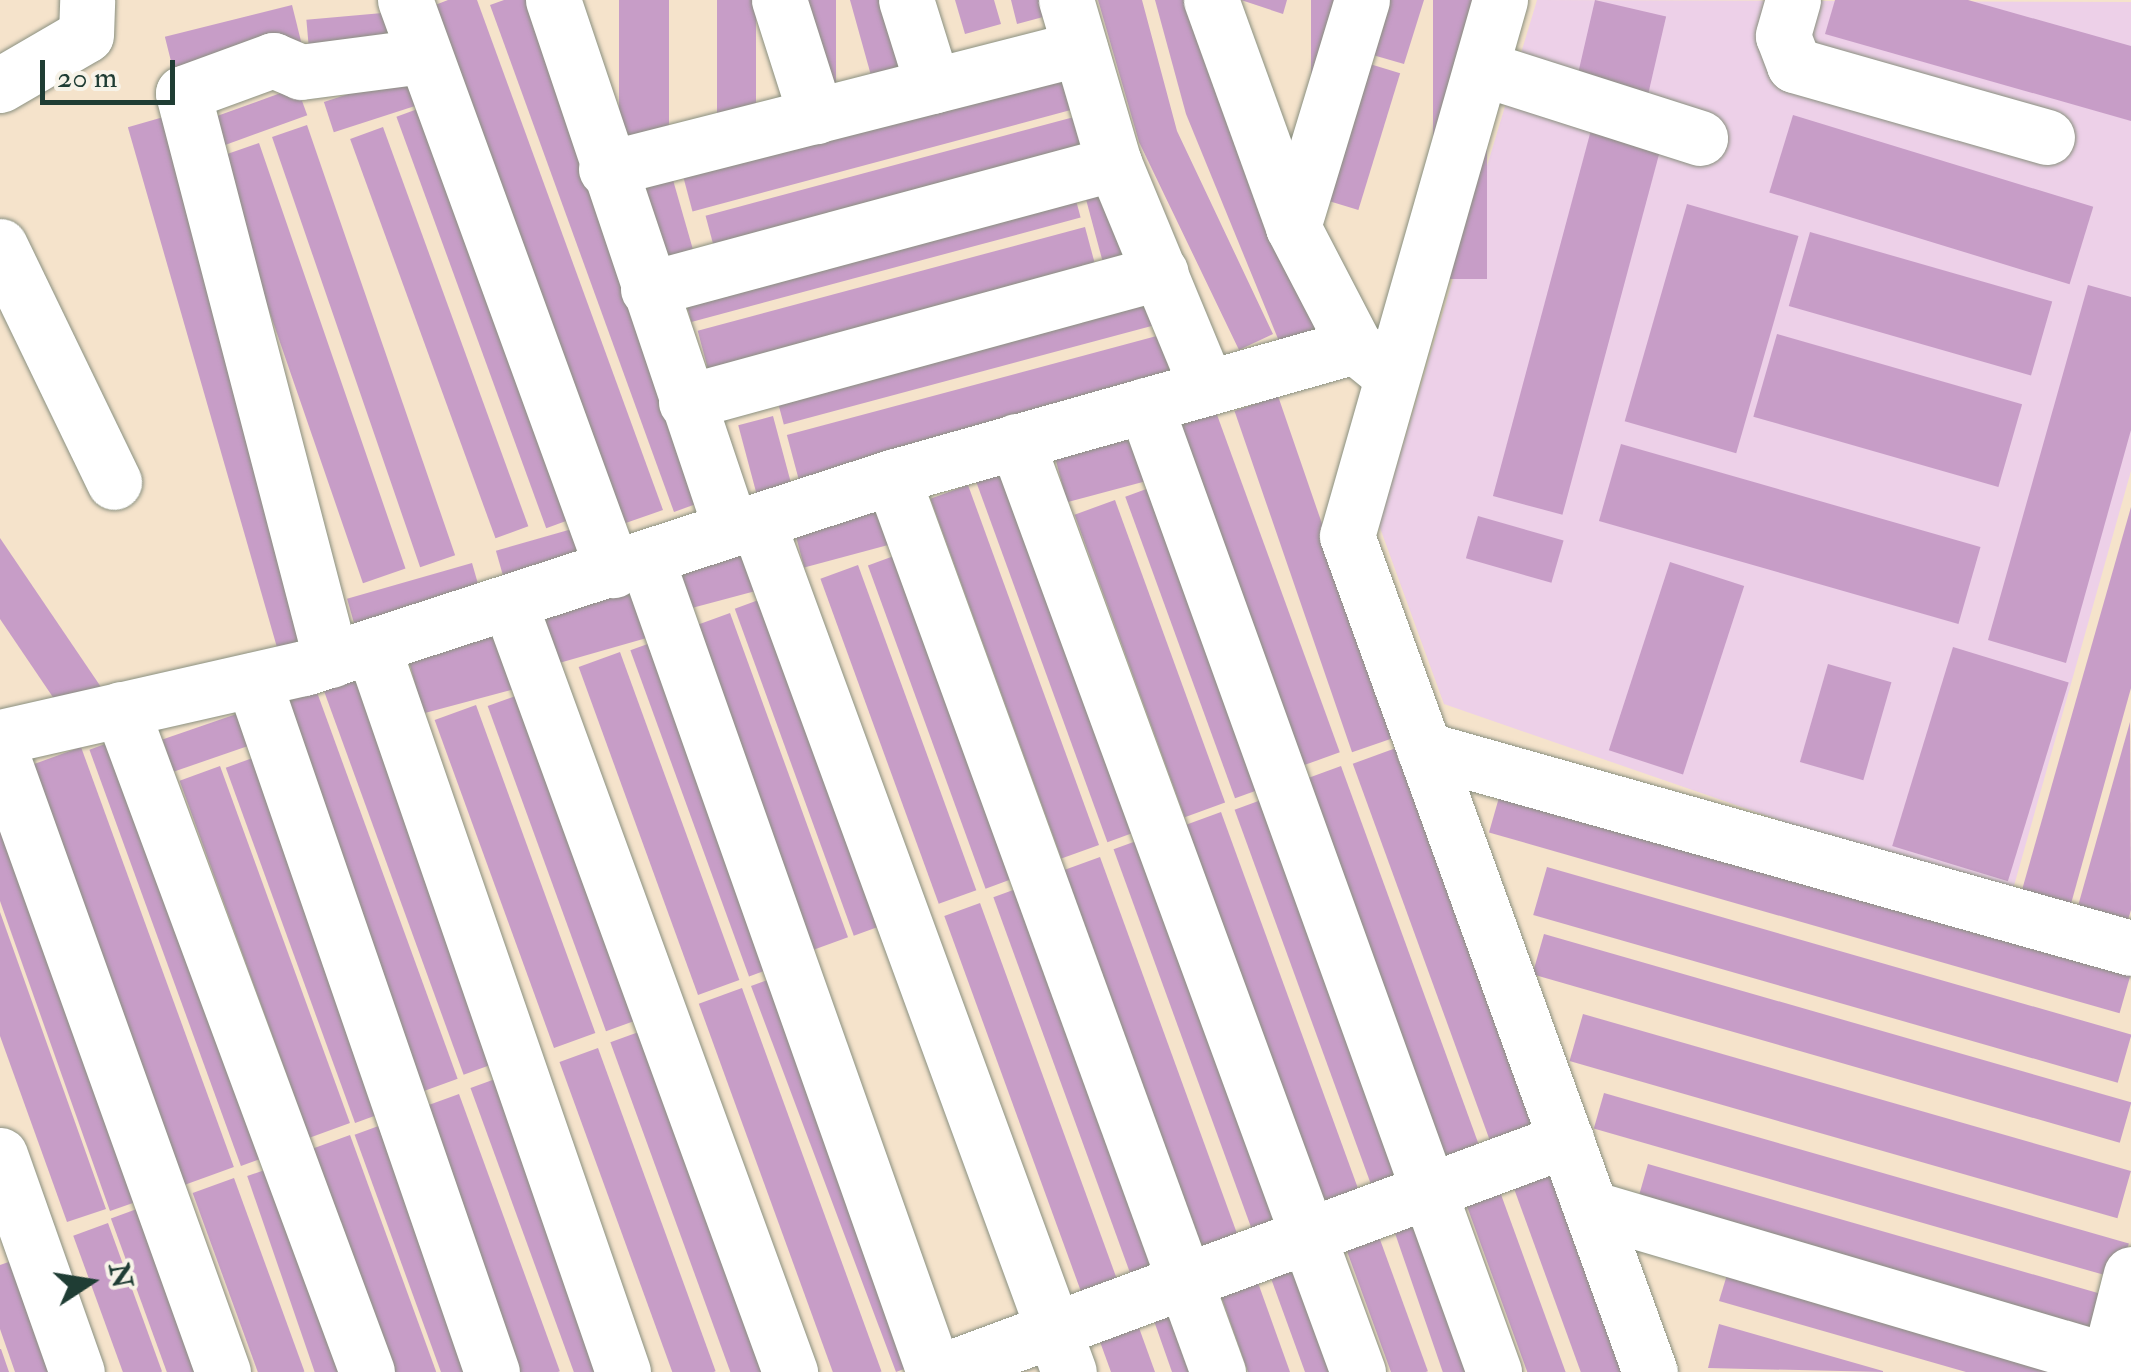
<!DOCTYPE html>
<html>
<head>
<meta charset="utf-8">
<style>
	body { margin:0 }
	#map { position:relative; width:2131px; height:1372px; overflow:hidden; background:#f5e3cb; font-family:"IM FELL Double Pica",serif }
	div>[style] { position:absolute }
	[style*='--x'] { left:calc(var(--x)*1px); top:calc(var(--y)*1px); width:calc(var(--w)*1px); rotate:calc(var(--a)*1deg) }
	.built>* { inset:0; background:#edd0e8 }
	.building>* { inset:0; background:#c79dc7; transform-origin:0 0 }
	.roads { filter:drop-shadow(0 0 2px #8a9080) drop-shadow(0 0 2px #8a9080) }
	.minor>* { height:55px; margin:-27.5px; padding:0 27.5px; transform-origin:27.5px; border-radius:27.5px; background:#fff }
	span { translate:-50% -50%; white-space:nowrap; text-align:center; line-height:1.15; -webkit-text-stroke:10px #f7f3e8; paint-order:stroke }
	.north { position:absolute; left:40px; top:1232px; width:100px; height:100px; -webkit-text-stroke:8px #f7f3e8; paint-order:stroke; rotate:78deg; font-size:28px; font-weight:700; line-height:40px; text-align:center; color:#1f3d34 }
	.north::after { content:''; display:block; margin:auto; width:35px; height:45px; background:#1f3d34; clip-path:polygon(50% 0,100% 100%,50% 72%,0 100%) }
	.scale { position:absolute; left:40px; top:60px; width:135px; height:45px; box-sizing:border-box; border:5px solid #1f3d34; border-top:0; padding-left:12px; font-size:30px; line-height:35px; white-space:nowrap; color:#1f3d34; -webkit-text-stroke:8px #f7f3e8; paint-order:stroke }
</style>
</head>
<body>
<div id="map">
	<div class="built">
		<i style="clip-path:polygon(1537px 0,2131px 2px,2131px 471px,2010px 900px,1444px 704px,1379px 525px)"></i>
	</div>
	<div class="building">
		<i style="clip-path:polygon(448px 0,477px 0,663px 510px,620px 525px,430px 7px)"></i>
		<i style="clip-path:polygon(504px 0,537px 0,718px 496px,674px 512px,490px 5px)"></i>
		<i style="left:619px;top:0;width:50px;height:136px"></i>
		<i style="left:717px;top:0;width:39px;height:124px"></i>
		<i style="left:799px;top:0;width:37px;height:101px"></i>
		<i style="clip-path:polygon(850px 0,895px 0,913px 67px,872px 79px)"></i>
		<i style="clip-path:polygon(955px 0,994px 0,1001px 24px,965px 34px)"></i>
		<i style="clip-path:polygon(1011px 0,1054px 0,1058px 13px,1017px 24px)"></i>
		<i style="clip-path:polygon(1098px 0,1142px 0,1177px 131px,1273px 334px,1239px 350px,1139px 142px)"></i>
		<i style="clip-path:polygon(1155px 0,1198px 0,1327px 332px,1283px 351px,1186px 114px)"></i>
		<i style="clip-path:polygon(1241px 0,1287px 0,1283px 14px)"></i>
		<i style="left:1311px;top:0;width:32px;height:121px"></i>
		<i style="clip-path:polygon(1375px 0,1424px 0,1404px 64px,1359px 51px)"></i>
		<i style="left:1433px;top:0;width:54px;height:279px"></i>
		<i style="left:1595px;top:0;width:73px;height:80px;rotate:13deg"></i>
		<i style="clip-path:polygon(1835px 0,1968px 0,2131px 46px,2131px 121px,1825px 34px)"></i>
		<i style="left:292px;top:5px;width:45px;height:131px;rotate:76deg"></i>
		<i style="left:405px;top:11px;width:34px;height:99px;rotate:85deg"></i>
		<i style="left:1072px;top:59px;width:49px;height:406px;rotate:75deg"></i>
		<i style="left:1360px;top:61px;width:42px;height:143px;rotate:17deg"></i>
		<i style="left:419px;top:71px;width:32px;height:100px;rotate:72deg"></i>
		<i style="left:297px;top:87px;width:30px;height:91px;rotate:70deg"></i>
		<i style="left:434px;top:103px;width:438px;height:40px;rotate:70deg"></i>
		<i style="left:1089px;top:113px;width:43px;height:397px;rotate:75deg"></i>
		<i style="left:174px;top:114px;width:549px;height:48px;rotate:74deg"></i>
		<i style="left:1793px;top:115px;width:314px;height:81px;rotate:17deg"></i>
		<i style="left:307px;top:125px;width:455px;height:37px;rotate:71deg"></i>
		<i style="left:383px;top:127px;width:425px;height:35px;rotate:70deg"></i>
		<i style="left:1591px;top:130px;width:72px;height:379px;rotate:15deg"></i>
		<i style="left:259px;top:143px;width:450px;height:45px;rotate:71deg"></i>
		<i style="left:667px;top:159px;width:111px;height:34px;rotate:74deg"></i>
		<i style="left:1111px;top:169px;width:106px;height:32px;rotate:75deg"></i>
		<i style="left:1070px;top:178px;width:41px;height:403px;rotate:75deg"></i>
		<i style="left:1687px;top:204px;width:116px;height:226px;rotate:16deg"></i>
		<i style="left:1085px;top:227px;width:42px;height:401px;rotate:75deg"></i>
		<i style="left:1810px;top:232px;width:252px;height:77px;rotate:16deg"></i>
		<i style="left:1161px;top:279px;width:43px;height:402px;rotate:75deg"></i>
		<i style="clip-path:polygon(2088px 285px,2131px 297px,2131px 430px,2066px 663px,1988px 640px)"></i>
		<i style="left:1179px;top:330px;width:46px;height:406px;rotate:75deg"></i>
		<i style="left:1777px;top:334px;width:255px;height:86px;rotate:16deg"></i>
		<i style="left:1278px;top:396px;width:361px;height:46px;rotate:71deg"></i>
		<i style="left:1216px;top:412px;width:362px;height:40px;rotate:70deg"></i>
		<i style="left:773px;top:416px;width:79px;height:36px;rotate:75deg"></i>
		<i style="left:1144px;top:434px;width:46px;height:92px;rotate:75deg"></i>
		<i style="left:1621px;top:444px;width:374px;height:80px;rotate:16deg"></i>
		<i style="left:1018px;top:465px;width:385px;height:45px;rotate:70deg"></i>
		<i style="left:1160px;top:484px;width:321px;height:37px;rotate:70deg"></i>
		<i style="left:968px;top:485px;width:383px;height:40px;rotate:70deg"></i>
		<i style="left:898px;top:500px;width:41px;height:108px;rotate:75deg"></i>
		<i style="left:1115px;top:500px;width:322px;height:43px;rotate:70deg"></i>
		<i style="clip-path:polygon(2131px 507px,2131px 688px,2069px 911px,2020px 897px)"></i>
		<i style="left:1478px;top:516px;width:89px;height:44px;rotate:16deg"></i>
		<i style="left:593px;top:523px;width:36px;height:101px;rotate:74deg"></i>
		<i style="left:756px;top:536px;width:53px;height:99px;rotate:75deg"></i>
		<i style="clip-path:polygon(0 538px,103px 690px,65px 715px,0 619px)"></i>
		<i style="left:913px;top:549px;width:344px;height:48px;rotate:70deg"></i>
		<i style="left:1670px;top:562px;width:78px;height:198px;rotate:18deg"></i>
		<i style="left:472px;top:563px;width:36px;height:130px;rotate:74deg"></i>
		<i style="left:858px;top:565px;width:346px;height:40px;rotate:70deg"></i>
		<i style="left:638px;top:578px;width:60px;height:112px;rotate:74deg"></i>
		<i style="left:778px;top:593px;width:348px;height:46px;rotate:70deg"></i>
		<i style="left:730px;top:613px;width:345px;height:41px;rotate:70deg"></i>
		<i style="left:514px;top:628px;width:59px;height:110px;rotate:75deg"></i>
		<i style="left:667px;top:637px;width:347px;height:39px;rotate:70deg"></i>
		<i style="left:1953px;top:647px;width:121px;height:208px;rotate:17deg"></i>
		<i style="left:620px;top:652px;width:349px;height:44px;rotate:70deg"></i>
		<i style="left:1828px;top:664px;width:66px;height:102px;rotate:16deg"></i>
		<i style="left:371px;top:671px;width:411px;height:51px;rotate:70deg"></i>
		<i style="left:314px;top:684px;width:420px;height:43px;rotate:70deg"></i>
		<i style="left:529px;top:691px;width:346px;height:44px;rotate:70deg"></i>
		<i style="left:476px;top:705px;width:349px;height:44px;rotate:70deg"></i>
		<i style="left:257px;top:707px;width:34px;height:100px;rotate:71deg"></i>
		<i style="clip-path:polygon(2130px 722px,2131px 910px,2128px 920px,2078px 906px)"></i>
		<i style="left:127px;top:736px;width:443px;height:40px;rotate:70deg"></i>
		<i style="left:81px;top:747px;width:447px;height:52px;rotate:70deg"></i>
		<i style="left:1396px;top:748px;width:412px;height:46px;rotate:70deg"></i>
		<i style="left:269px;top:752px;width:378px;height:46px;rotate:70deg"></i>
		<i style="left:220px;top:766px;width:380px;height:43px;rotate:70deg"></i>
		<i style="left:1341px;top:766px;width:411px;height:40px;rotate:70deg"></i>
		<i style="clip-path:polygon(0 767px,153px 1196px,110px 1211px,0 901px)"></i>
		<i style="left:1500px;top:794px;width:656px;height:40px;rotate:16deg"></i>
		<i style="left:1275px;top:795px;width:409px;height:43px;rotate:70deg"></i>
		<i style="left:1221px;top:812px;width:411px;height:40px;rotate:70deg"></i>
		<i style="left:1153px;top:835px;width:418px;height:42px;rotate:70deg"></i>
		<i style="left:1100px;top:857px;width:412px;height:38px;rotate:70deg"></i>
		<i style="left:1547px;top:867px;width:608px;height:50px;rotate:16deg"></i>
		<i style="left:1030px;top:884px;width:417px;height:39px;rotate:70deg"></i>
		<i style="left:980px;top:903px;width:409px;height:38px;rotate:70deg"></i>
		<i style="clip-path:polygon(0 912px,106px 1209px,67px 1222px,0 1036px)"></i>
		<i style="left:1544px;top:934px;width:611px;height:42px;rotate:16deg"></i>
		<i style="clip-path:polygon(784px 974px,923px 1362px,896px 1372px,751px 986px)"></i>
		<i style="left:742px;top:988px;width:408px;height:46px;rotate:70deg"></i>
		<i style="left:1583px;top:1014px;width:570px;height:49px;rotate:16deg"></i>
		<i style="left:647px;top:1029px;width:364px;height:39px;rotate:70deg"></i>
		<i style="left:598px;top:1048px;width:344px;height:41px;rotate:70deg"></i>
		<i style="left:509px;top:1074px;width:316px;height:41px;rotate:70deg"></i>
		<i style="left:1604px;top:1093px;width:546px;height:37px;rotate:16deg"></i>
		<i style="left:459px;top:1094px;width:295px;height:44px;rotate:70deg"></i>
		<i style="left:395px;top:1120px;width:268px;height:43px;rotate:70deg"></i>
		<i style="left:350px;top:1135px;width:252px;height:43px;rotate:70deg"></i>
		<i style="left:285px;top:1163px;width:222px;height:40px;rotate:71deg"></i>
		<i style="left:1648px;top:1164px;width:486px;height:54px;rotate:16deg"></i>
		<i style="left:1553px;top:1170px;width:214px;height:43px;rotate:70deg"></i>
		<i style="left:234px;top:1178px;width:206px;height:44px;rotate:70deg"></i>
		<i style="left:1499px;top:1189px;width:195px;height:36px;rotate:70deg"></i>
		<i style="left:156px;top:1202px;width:181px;height:48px;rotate:70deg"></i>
		<i style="left:1430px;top:1212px;width:170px;height:40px;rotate:71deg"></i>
		<i style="left:108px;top:1223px;width:158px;height:37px;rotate:70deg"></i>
		<i style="left:1378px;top:1234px;width:146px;height:35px;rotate:70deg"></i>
		<i style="clip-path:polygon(23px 1257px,64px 1372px,15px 1372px,0 1329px,0 1265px)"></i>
		<i style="clip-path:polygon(1311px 1258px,1352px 1372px,1305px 1372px,1269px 1273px)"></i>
		<i style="clip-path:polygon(1730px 1265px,2058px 1372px,1966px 1372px,1719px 1301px)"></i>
		<i style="clip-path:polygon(1257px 1280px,1290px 1372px,1248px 1372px,1220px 1293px)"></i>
		<i style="clip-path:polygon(1189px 1305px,1213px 1372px,1172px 1372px,1153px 1318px)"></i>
		<i style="clip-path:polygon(1719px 1324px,1883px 1371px,1883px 1372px,1708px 1368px)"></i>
		<i style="clip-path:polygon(1138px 1325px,1155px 1372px,1111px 1372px,1099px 1339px)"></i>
		<i style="clip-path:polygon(0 1349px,1px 1349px,9px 1372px,0 1372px)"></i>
	</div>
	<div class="roads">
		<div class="minor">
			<i style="--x:405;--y:0;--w:607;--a:69.95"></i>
			<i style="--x:553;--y:0;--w:558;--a:71.4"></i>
			<i style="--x:779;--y:0;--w:122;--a:72.3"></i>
			<i style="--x:906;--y:0;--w:90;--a:72.6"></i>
			<i style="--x:1066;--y:0;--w:170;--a:73.6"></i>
			<i style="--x:1114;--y:163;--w:243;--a:67.5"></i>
			<i style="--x:1211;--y:0;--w:241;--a:70.1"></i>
			<i style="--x:1293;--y:227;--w:134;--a:62.5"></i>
			<i style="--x:1355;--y:346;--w:36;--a:39"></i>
			<i style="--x:1500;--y:0;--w:557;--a:105.93"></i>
			<i style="--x:1347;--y:536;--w:889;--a:70.08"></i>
			<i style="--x:1793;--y:0;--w:37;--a:106"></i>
			<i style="--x:1783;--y:36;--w:31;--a:69"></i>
			<i style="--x:1794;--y:65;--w:263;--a:15.9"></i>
			<i style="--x:1481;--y:68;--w:230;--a:17.7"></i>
			<i style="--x:0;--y:85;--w:99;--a:-30.2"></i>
			<i style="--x:86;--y:35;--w:35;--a:-88"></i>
			<i style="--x:606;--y:169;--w:489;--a:-14.3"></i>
			<i style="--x:1293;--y:227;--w:237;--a:-73.1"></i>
			<i style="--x:0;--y:246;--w:262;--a:64.2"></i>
			<i style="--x:648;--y:289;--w:483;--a:-15.1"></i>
			<i style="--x:686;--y:402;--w:492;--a:-15.3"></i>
			<i style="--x:1145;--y:405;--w:1028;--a:70.15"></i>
			<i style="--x:1016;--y:441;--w:992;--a:69.83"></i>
			<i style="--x:892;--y:477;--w:953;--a:69.99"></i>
			<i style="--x:757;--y:521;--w:906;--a:69.87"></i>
			<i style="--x:646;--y:558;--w:863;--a:70.52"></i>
			<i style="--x:510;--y:605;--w:817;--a:69.94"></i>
			<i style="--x:373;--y:648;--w:766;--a:70.95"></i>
			<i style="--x:331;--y:660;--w:586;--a:-104.63"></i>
			<i style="--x:183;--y:93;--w:96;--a:-20.1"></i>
			<i style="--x:273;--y:60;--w:30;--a:23"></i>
			<i style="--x:301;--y:72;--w:122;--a:-7.5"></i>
			<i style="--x:253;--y:680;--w:732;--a:70.95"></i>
			<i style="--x:121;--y:709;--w:707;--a:69.64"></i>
			<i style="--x:0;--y:737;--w:312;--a:-12.8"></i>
			<i style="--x:304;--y:668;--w:618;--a:-18"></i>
			<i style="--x:892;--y:477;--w:481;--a:-15.8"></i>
			<i style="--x:1424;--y:749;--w:734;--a:15.72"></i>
			<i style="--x:0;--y:751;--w:660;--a:70.25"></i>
			<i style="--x:0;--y:1155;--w:230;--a:70.5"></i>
			<i style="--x:1591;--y:1208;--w:540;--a:16.46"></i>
			<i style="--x:939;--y:1372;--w:669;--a:-20.31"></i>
			<i style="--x:2106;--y:1372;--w:101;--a:-75.7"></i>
		</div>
	</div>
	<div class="north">N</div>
	<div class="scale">20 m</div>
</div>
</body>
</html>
